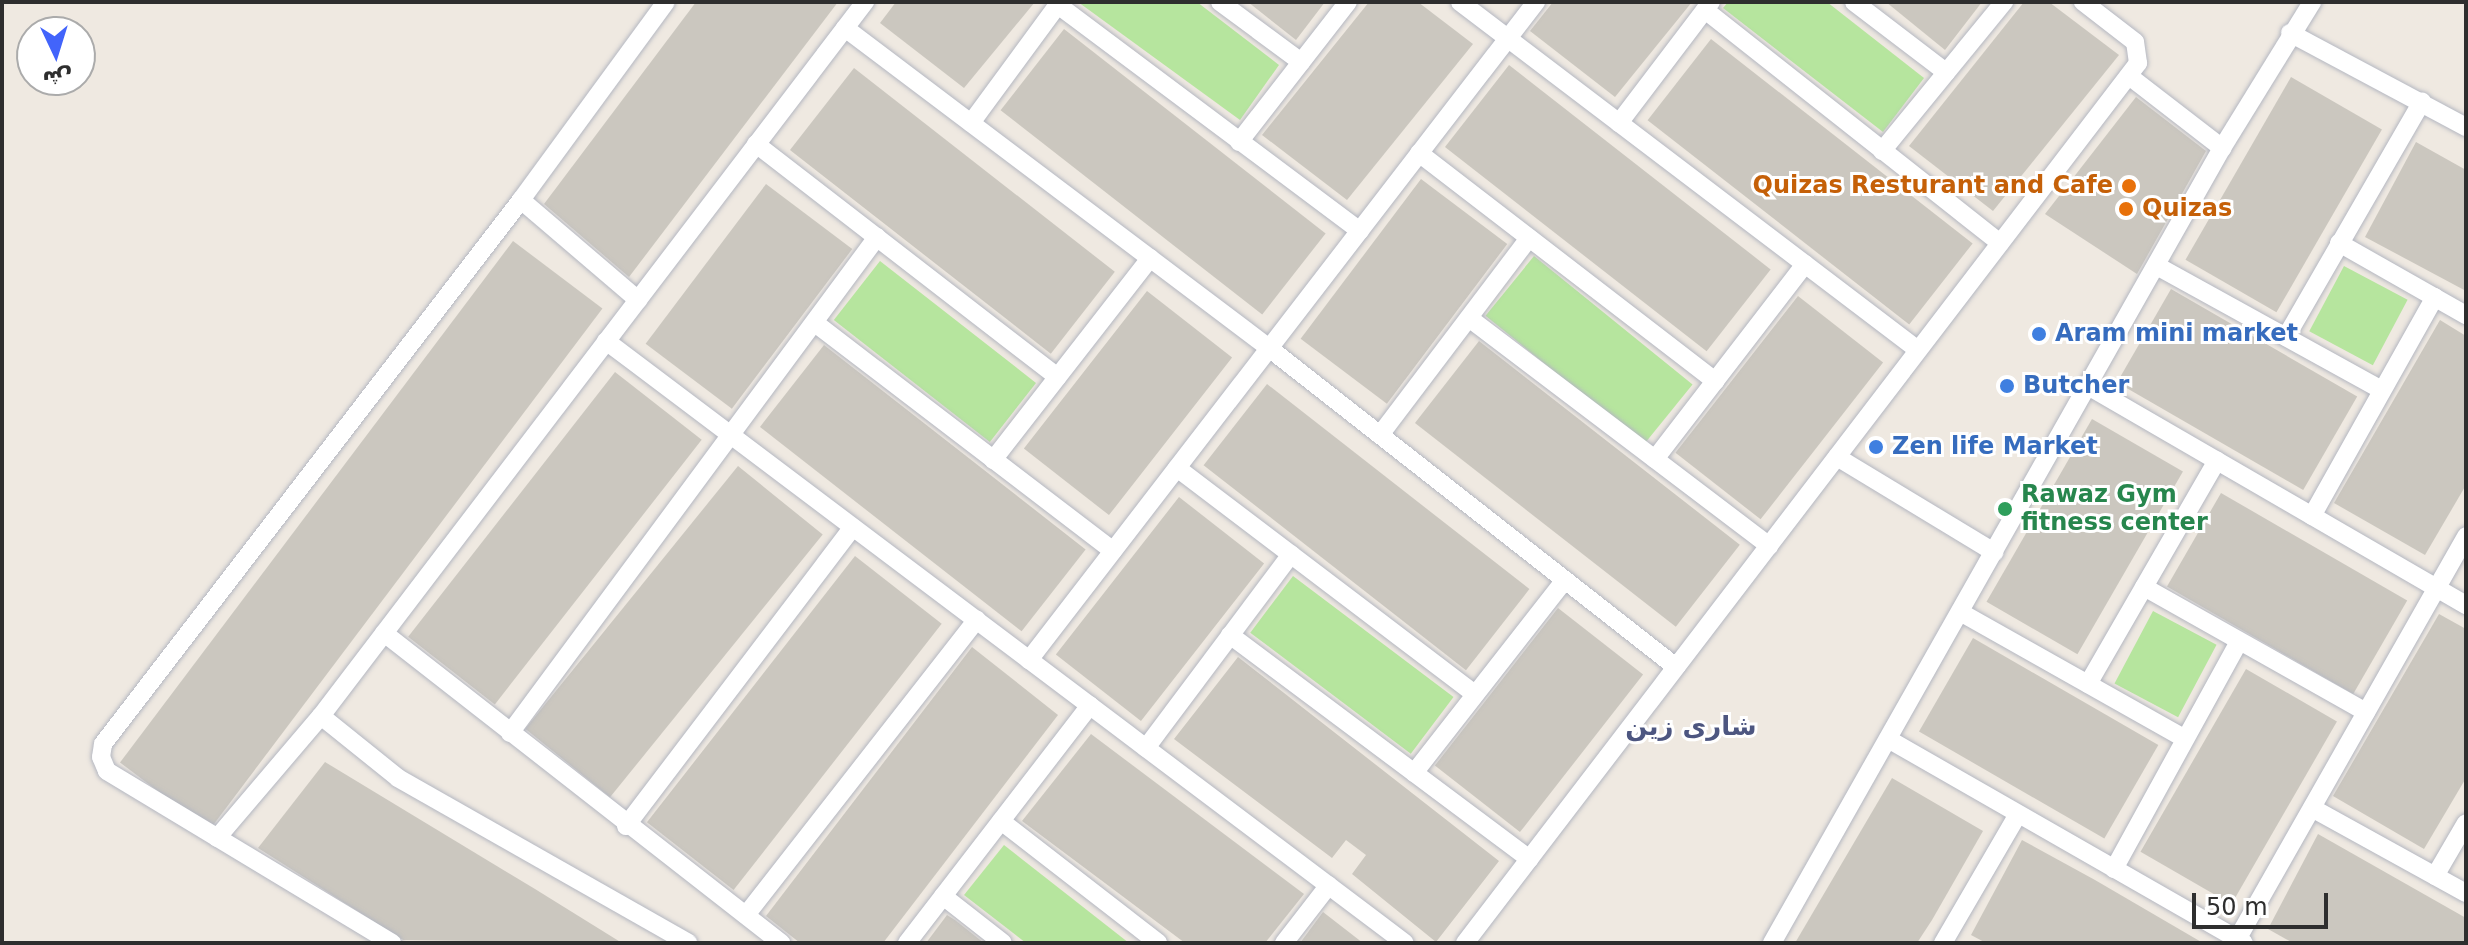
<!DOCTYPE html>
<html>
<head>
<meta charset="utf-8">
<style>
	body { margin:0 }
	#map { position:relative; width:2468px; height:945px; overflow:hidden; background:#efe9e1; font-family:"DejaVu Sans","Noto Sans Arabic",sans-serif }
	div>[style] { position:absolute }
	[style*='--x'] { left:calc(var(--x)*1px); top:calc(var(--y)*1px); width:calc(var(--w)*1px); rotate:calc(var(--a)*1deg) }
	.green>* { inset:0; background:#b6e59e; transform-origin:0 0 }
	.building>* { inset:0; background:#cbc7bf; transform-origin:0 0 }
	.roads { filter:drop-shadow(0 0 2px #b4b7c1) drop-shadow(0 0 2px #b4b7c1) }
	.minor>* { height:18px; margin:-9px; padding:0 9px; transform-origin:9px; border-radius:9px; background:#fff }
	.dots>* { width:22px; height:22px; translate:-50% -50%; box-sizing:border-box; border:4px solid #fff; border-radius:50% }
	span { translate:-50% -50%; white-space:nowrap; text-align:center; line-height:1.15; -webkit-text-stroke:6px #fff; paint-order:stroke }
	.food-label { font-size:24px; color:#c56008; font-weight:700 }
	.right { translate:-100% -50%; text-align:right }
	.left { translate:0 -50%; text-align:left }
	.shop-label { font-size:24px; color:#366cbe; font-weight:700 }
	.leisure-label { font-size:24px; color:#27864d; font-weight:700 }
	.neighbourhood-label { font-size:26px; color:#4d5680; font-weight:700 }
	.frame { position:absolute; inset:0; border:4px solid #2e2e2e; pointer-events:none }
	.north { position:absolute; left:16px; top:16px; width:80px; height:80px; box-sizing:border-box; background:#fff; border:2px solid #ababab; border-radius:50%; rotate:176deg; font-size:22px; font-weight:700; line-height:32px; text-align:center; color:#2e2e2e }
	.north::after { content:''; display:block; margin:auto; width:28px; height:36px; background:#4264fb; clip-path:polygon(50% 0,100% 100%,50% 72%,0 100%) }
	.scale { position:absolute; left:2192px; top:893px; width:136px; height:36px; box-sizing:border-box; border:4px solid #2e2e2e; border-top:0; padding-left:10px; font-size:24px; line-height:28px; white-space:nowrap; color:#2e2e2e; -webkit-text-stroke:6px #fff; paint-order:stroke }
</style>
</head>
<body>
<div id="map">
	<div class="green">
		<i style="clip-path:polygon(1078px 2px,1197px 2px,1279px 65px,1240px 120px)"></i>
		<i style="clip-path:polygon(1728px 2px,1827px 2px,1924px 78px,1883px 132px,1723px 8px)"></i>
		<i style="left:1534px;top:256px;width:204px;height:77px;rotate:39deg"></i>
		<i style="left:880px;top:261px;width:198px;height:75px;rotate:38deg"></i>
		<i style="left:2344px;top:266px;width:72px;height:74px;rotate:28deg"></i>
		<i style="left:1293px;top:576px;width:201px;height:71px;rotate:37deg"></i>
		<i style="left:2153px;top:611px;width:72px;height:82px;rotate:28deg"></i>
		<i style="clip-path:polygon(1004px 845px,1129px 943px,1026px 943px,964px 895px)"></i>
	</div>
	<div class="building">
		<i style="clip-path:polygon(696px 2px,838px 2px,629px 277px,544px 204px)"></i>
		<i style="clip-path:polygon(896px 2px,1035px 2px,964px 88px,880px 23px)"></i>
		<i style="clip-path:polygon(1248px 2px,1325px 2px,1296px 40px)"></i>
		<i style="clip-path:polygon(1369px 2px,1418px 2px,1473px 44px,1347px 200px,1262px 135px)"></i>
		<i style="clip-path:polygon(1553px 2px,1692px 2px,1615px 97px,1530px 31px)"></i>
		<i style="clip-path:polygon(1886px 2px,1982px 2px,1945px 50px)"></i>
		<i style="clip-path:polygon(2024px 2px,2049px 2px,2119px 55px,1993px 211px,1909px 146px)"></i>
		<i style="left:1064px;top:29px;width:332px;height:103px;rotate:38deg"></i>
		<i style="left:1711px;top:39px;width:332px;height:103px;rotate:38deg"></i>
		<i style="left:1509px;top:65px;width:332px;height:104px;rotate:38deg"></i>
		<i style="left:854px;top:68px;width:331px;height:104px;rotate:38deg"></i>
		<i style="left:2291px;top:77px;width:105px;height:211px;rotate:30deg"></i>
		<i style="clip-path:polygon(2136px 97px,2206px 151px,2137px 274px,2045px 214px)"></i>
		<i style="clip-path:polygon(2416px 142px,2466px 170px,2466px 291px,2365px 237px)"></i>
		<i style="left:1421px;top:179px;width:108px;height:200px;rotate:37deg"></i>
		<i style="left:766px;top:184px;width:108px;height:200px;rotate:37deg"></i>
		<i style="left:513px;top:241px;width:112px;height:653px;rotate:37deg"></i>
		<i style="left:2171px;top:289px;width:215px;height:108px;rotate:30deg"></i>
		<i style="left:1147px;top:291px;width:108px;height:200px;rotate:38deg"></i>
		<i style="left:1798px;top:296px;width:108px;height:199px;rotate:38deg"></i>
		<i style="clip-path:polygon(2440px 320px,2466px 336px,2466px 485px,2425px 555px,2334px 503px)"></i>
		<i style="left:1479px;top:341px;width:331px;height:104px;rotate:38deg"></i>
		<i style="left:824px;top:345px;width:332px;height:104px;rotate:38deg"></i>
		<i style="left:615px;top:372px;width:110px;height:336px;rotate:38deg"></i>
		<i style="left:1267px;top:384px;width:333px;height:103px;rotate:38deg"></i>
		<i style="left:2092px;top:419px;width:105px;height:211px;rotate:30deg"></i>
		<i style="left:738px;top:466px;width:109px;height:338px;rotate:39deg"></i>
		<i style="left:2221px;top:493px;width:215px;height:108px;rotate:30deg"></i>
		<i style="left:1179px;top:497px;width:108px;height:200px;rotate:38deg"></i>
		<i style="left:855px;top:556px;width:110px;height:338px;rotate:38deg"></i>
		<i style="left:1558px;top:608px;width:108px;height:200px;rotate:38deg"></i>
		<i style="clip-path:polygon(2439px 614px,2466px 629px,2466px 778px,2424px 849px,2333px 796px)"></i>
		<i style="left:1973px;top:638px;width:214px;height:108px;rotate:30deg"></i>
		<i style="clip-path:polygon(972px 647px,1058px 715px,883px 943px,800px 943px,766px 916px)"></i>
		<i style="clip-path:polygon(1238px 657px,1499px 861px,1436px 942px,1352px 874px,1366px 855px,1346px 840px,1332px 858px,1174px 739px)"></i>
		<i style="left:2246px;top:669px;width:105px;height:211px;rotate:30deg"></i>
		<i style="clip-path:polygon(1091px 734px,1304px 894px,1265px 943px,1185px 943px,1022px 821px)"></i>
		<i style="clip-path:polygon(325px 762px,535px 889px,622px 943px,403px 940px,258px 848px)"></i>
		<i style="clip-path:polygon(1892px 778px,1983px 831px,1932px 920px,1917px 943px,1795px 943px)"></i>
		<i style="clip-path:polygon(2318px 834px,2466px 918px,2466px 943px,2293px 943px,2268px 929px)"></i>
		<i style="clip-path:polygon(2022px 840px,2095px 880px,2203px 943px,1986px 943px,1971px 935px)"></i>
		<i style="clip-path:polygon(1323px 912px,1363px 943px,1300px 943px)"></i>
		<i style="clip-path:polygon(947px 915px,955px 920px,984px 943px,926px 943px)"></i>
	</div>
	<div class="roads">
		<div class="minor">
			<i style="--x:1220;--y:2;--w:101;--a:36.5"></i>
			<i style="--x:1460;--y:2;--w:575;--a:37.23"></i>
			<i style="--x:1854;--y:2;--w:116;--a:37.3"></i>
			<i style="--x:1058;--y:5;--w:377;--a:36.8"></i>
			<i style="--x:1705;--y:10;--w:376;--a:38.3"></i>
			<i style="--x:845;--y:28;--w:531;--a:37.04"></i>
			<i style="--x:1269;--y:348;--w:517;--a:38.09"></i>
			<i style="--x:2290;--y:33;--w:200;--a:28.1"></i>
			<i style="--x:2129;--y:76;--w:118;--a:37.7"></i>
			<i style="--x:971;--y:123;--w:150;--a:-53.7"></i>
			<i style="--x:1619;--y:123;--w:152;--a:-52.8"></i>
			<i style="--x:1239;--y:142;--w:177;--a:-52.1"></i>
			<i style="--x:756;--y:144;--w:381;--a:37.7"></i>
			<i style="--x:1882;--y:151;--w:193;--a:-50.7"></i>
			<i style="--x:1419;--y:153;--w:374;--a:37.6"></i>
			<i style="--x:521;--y:200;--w:154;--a:40.5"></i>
			<i style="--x:2339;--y:243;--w:146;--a:29.6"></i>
			<i style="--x:2157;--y:266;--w:257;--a:28.9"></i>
			<i style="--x:1469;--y:318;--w:377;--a:37.2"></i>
			<i style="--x:815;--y:323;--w:375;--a:37.4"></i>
			<i style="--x:2286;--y:337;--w:272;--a:-60"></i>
			<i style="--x:606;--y:341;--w:1000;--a:37"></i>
			<i style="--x:2088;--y:386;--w:437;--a:30.1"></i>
			<i style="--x:1380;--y:435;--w:247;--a:-52.9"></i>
			<i style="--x:1837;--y:457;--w:184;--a:31.2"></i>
			<i style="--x:1655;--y:459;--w:246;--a:-52.4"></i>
			<i style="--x:993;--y:460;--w:256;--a:-52.1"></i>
			<i style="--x:1177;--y:468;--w:374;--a:37.2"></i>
			<i style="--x:2312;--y:516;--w:251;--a:-60.7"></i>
			<i style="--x:2144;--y:587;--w:255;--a:29.4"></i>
			<i style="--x:1960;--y:612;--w:258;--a:29.4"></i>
			<i style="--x:384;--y:633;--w:504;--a:37.98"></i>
			<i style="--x:1230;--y:635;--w:374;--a:36.8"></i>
			<i style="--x:1029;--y:660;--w:831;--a:-52.39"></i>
			<i style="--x:2088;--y:684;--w:258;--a:-60"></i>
			<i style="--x:321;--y:716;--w:99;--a:38.8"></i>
			<i style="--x:398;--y:778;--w:334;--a:29.6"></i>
			<i style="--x:510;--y:733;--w:617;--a:-53.5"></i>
			<i style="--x:1888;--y:739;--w:410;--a:29.8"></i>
			<i style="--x:1146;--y:748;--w:242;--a:-53.2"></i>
			<i style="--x:1414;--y:773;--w:245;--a:-52"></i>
			<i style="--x:2312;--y:808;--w:176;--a:28.9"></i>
			<i style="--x:1001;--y:821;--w:199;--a:37.8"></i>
			<i style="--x:626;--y:826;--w:375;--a:-52.8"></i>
			<i style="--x:217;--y:838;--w:160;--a:-49.6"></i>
			<i style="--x:321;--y:716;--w:898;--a:-52.7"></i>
			<i style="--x:2114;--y:869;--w:259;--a:-61.2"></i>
			<i style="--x:2435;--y:876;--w:61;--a:-59.7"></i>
			<i style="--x:943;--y:896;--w:76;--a:38.1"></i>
			<i style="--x:746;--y:915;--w:375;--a:-52"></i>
			<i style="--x:392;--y:943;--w:333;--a:-148.9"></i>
			<i style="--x:107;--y:771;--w:15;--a:-113"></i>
			<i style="--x:101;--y:757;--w:13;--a:-81"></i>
			<i style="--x:103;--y:744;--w:686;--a:-52.46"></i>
			<i style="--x:521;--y:200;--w:245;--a:-53.8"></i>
			<i style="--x:907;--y:943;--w:300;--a:-52.4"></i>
			<i style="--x:1284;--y:943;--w:73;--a:-52.2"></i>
			<i style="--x:1465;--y:943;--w:1108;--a:-52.59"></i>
			<i style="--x:2138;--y:63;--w:21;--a:-98"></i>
			<i style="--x:2135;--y:42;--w:66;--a:-142.4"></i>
			<i style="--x:1772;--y:943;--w:914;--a:-60.49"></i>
			<i style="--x:2222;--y:148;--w:172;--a:-58.3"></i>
			<i style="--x:1943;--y:943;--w:149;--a:-59.8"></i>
			<i style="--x:2235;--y:943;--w:468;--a:-60.4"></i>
		</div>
	</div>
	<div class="dots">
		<i style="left:2129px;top:186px;background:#e8710a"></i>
		<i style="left:2126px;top:209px;background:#e8710a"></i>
		<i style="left:2039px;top:334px;background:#3f7fe0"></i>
		<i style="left:2007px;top:386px;background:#3f7fe0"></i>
		<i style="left:1876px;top:447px;background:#3f7fe0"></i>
		<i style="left:2005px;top:509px;background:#2e9e5b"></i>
	</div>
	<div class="food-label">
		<span class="right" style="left:2113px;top:186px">Quizas Resturant and Cafe</span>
		<span class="left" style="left:2142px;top:209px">Quizas</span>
	</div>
	<div class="shop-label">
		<span class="left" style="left:2055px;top:334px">Aram mini market</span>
		<span class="left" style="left:2023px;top:386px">Butcher</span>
		<span class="left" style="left:1892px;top:447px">Zen life Market</span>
	</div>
	<div class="leisure-label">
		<span class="left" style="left:2021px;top:509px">Rawaz Gym<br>fitness center</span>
	</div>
	<div class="neighbourhood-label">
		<span style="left:1691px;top:727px">شاری زین</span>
	</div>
	<div class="frame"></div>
	<div class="north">ش</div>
	<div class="scale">50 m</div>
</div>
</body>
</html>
